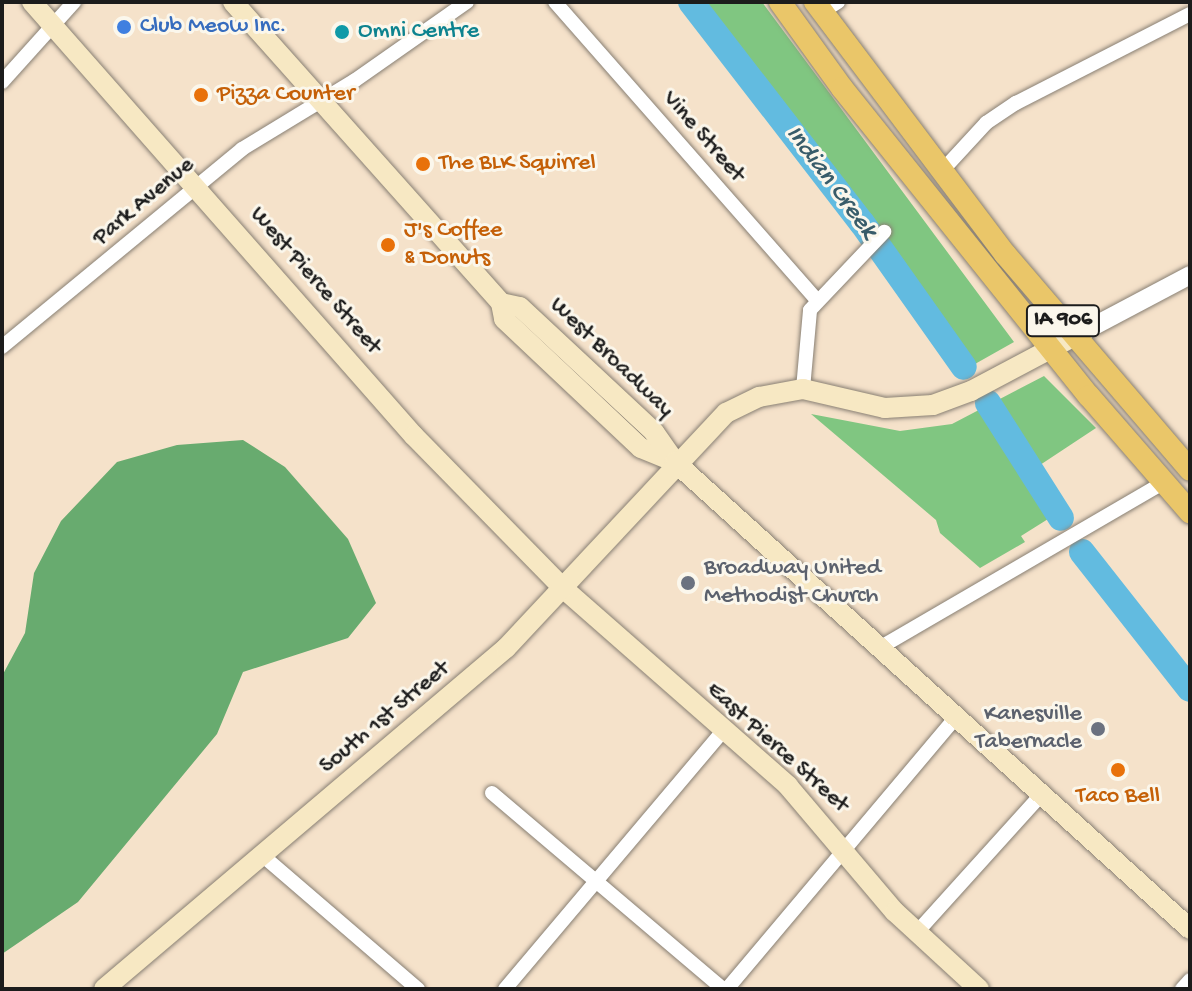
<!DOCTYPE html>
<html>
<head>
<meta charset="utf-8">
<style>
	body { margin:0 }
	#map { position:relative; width:1192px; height:991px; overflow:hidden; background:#f5e2ca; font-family:"Gochi Hand",sans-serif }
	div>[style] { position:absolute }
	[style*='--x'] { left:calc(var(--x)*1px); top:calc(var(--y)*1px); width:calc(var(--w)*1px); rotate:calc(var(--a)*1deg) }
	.green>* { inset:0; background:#80c681 }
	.forest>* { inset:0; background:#68ab6f }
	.river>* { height:26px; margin:-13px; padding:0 13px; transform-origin:13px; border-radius:13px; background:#62bbe0 }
	.roads { filter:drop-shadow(0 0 2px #887f73) drop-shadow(0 0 2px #887f73) }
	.minor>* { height:14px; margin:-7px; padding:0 7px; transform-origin:7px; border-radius:7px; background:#fff }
	.tertiary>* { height:18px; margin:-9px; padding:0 9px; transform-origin:9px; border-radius:9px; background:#fff }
	.secondary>* { height:20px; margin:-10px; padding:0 10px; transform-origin:10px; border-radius:10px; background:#f7e8c3 }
	.primary>* { height:22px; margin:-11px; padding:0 11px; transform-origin:11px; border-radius:11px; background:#eac669 }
	.dots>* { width:22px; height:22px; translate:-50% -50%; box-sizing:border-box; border:4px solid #fbf7ec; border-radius:50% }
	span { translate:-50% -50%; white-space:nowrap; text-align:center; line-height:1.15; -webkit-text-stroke:6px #fbf7ec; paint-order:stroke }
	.shield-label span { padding:2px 6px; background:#fbf7ec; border:2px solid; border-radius:6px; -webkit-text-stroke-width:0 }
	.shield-label { font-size:22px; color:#1c1c1c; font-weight:700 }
	.shop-label { font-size:24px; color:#366cbe }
	.left { translate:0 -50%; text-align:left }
	.culture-label { font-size:24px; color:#0d838f }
	.food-label { font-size:24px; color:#c56008 }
	.street-label { font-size:24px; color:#1c1c1c }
	.worship-label { font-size:24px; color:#5b616d }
	.right { translate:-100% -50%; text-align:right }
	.water-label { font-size:26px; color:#385c6a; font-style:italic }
	.frame { position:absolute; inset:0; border:4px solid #1c1c1c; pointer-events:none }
</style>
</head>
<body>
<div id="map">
	<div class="green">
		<i style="clip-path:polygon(683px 2px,762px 2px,1014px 342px,959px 373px,886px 250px)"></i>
		<i style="clip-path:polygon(1044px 376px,1096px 428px,1040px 465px,1064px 509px,1021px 536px,1025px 542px,980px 568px,940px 533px,936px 520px,811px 414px,900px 431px,952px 424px)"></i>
	</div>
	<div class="forest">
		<i style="clip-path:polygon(243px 440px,285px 467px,348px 539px,376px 603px,348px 638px,243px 672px,217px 734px,78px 902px,2px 954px,2px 676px,25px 633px,34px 573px,61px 521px,117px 462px,177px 445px)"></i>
	</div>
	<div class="river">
		<i style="--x:691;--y:2;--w:279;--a:52.3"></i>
		<i style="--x:862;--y:223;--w:176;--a:54.7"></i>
		<i style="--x:988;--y:403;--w:136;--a:57.6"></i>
		<i style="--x:1082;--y:552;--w:174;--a:51.8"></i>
	</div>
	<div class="roads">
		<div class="minor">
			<i style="--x:555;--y:2;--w:397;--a:48.7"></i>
			<i style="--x:822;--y:12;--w:19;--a:-32"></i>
			<i style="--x:2;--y:82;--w:108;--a:-48"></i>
			<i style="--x:941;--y:172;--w:67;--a:-47.4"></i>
			<i style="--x:986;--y:123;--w:36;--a:-34"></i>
			<i style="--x:1016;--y:103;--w:195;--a:-27.1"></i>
			<i style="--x:2;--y:347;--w:311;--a:-39.5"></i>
			<i style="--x:242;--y:149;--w:131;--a:-31.3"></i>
			<i style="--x:354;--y:81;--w:138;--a:-35"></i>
			<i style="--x:803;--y:389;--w:79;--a:-84.9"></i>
			<i style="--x:810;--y:310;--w:108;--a:-46.5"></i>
			<i style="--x:881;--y:647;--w:328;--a:-30.2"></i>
			<i style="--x:492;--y:793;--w:303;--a:40.3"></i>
			<i style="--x:262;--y:855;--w:206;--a:40.7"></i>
			<i style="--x:918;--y:931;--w:185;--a:-47.9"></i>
			<i style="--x:505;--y:989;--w:338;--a:-49.8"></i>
			<i style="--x:727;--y:989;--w:357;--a:-49.9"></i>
			<i style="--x:1182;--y:989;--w:12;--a:-48"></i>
		</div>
		<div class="tertiary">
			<i style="--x:1075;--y:336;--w:130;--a:-27.9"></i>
		</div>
		<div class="secondary">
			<i style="--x:32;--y:2;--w:578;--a:48.65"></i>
			<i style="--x:414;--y:436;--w:213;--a:45.6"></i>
			<i style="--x:563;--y:588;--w:300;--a:41.3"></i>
			<i style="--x:788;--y:786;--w:165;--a:49.7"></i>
			<i style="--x:895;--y:912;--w:114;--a:42.5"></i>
			<i style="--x:233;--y:2;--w:403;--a:48.3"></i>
			<i style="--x:501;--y:303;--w:16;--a:79"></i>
			<i style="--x:504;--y:319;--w:188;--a:43.3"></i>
			<i style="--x:641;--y:448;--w:37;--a:22"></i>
			<i style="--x:501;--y:303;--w:19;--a:12"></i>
			<i style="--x:520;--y:307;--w:183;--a:43"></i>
			<i style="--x:654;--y:432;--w:37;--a:55"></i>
			<i style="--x:675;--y:462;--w:695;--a:42.2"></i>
			<i style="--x:104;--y:989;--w:527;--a:-40.31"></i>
			<i style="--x:506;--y:648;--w:322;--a:-46.9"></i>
			<i style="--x:726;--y:413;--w:37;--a:-26"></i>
			<i style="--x:759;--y:397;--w:45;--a:-10.3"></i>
			<i style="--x:803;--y:389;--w:84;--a:13"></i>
			<i style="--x:885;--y:408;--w:48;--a:-3.6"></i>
			<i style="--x:933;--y:405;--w:40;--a:-20.2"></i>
			<i style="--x:971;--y:391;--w:118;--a:-27.9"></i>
		</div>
		<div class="primary">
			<i style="--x:780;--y:2;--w:106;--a:54.2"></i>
			<i style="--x:842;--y:88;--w:395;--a:51.3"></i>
			<i style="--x:1089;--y:396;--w:154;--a:49"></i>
			<i style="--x:815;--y:2;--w:316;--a:53"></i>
			<i style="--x:1005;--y:254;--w:284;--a:49.4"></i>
		</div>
	</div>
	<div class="dots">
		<i style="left:124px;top:27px;background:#3f7fe0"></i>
		<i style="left:342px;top:32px;background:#0f9aa8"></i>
		<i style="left:201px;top:95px;background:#e8710a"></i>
		<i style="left:423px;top:164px;background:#e8710a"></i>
		<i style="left:388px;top:245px;background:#e8710a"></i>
		<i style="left:688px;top:583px;background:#6b7280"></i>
		<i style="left:1098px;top:729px;background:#6b7280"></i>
		<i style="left:1118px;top:770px;background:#e8710a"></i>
	</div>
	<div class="shield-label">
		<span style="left:1063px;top:321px">IA 906</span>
	</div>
	<div class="shop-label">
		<span class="left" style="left:140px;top:27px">Club Meow Inc.</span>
	</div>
	<div class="culture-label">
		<span class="left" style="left:358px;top:32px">Omni Centre</span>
	</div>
	<div class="food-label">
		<span class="left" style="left:217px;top:95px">Pizza Counter</span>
		<span class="left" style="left:439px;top:164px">The BLK Squirrel</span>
		<span class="left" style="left:404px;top:245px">J's Coffee<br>&amp; Donuts</span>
		<span style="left:1118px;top:797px">Taco Bell</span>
	</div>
	<div class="street-label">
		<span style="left:703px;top:137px;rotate:49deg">Vine Street</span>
		<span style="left:144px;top:202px;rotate:-40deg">Park Avenue</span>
		<span style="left:315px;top:281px;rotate:49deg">West Pierce Street</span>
		<span style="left:611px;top:358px;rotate:44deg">West Broadway</span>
		<span style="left:385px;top:718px;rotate:-40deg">South 1st Street</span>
		<span style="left:777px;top:748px;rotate:42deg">East Pierce Street</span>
	</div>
	<div class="worship-label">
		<span class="left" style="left:704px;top:583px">Broadway United<br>Methodist Church</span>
		<span class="right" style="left:1082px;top:729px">Kanesville<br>Tabernacle</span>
	</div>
	<div class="water-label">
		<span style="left:830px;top:183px;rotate:53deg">Indian Creek</span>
	</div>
	<div class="frame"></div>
</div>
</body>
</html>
